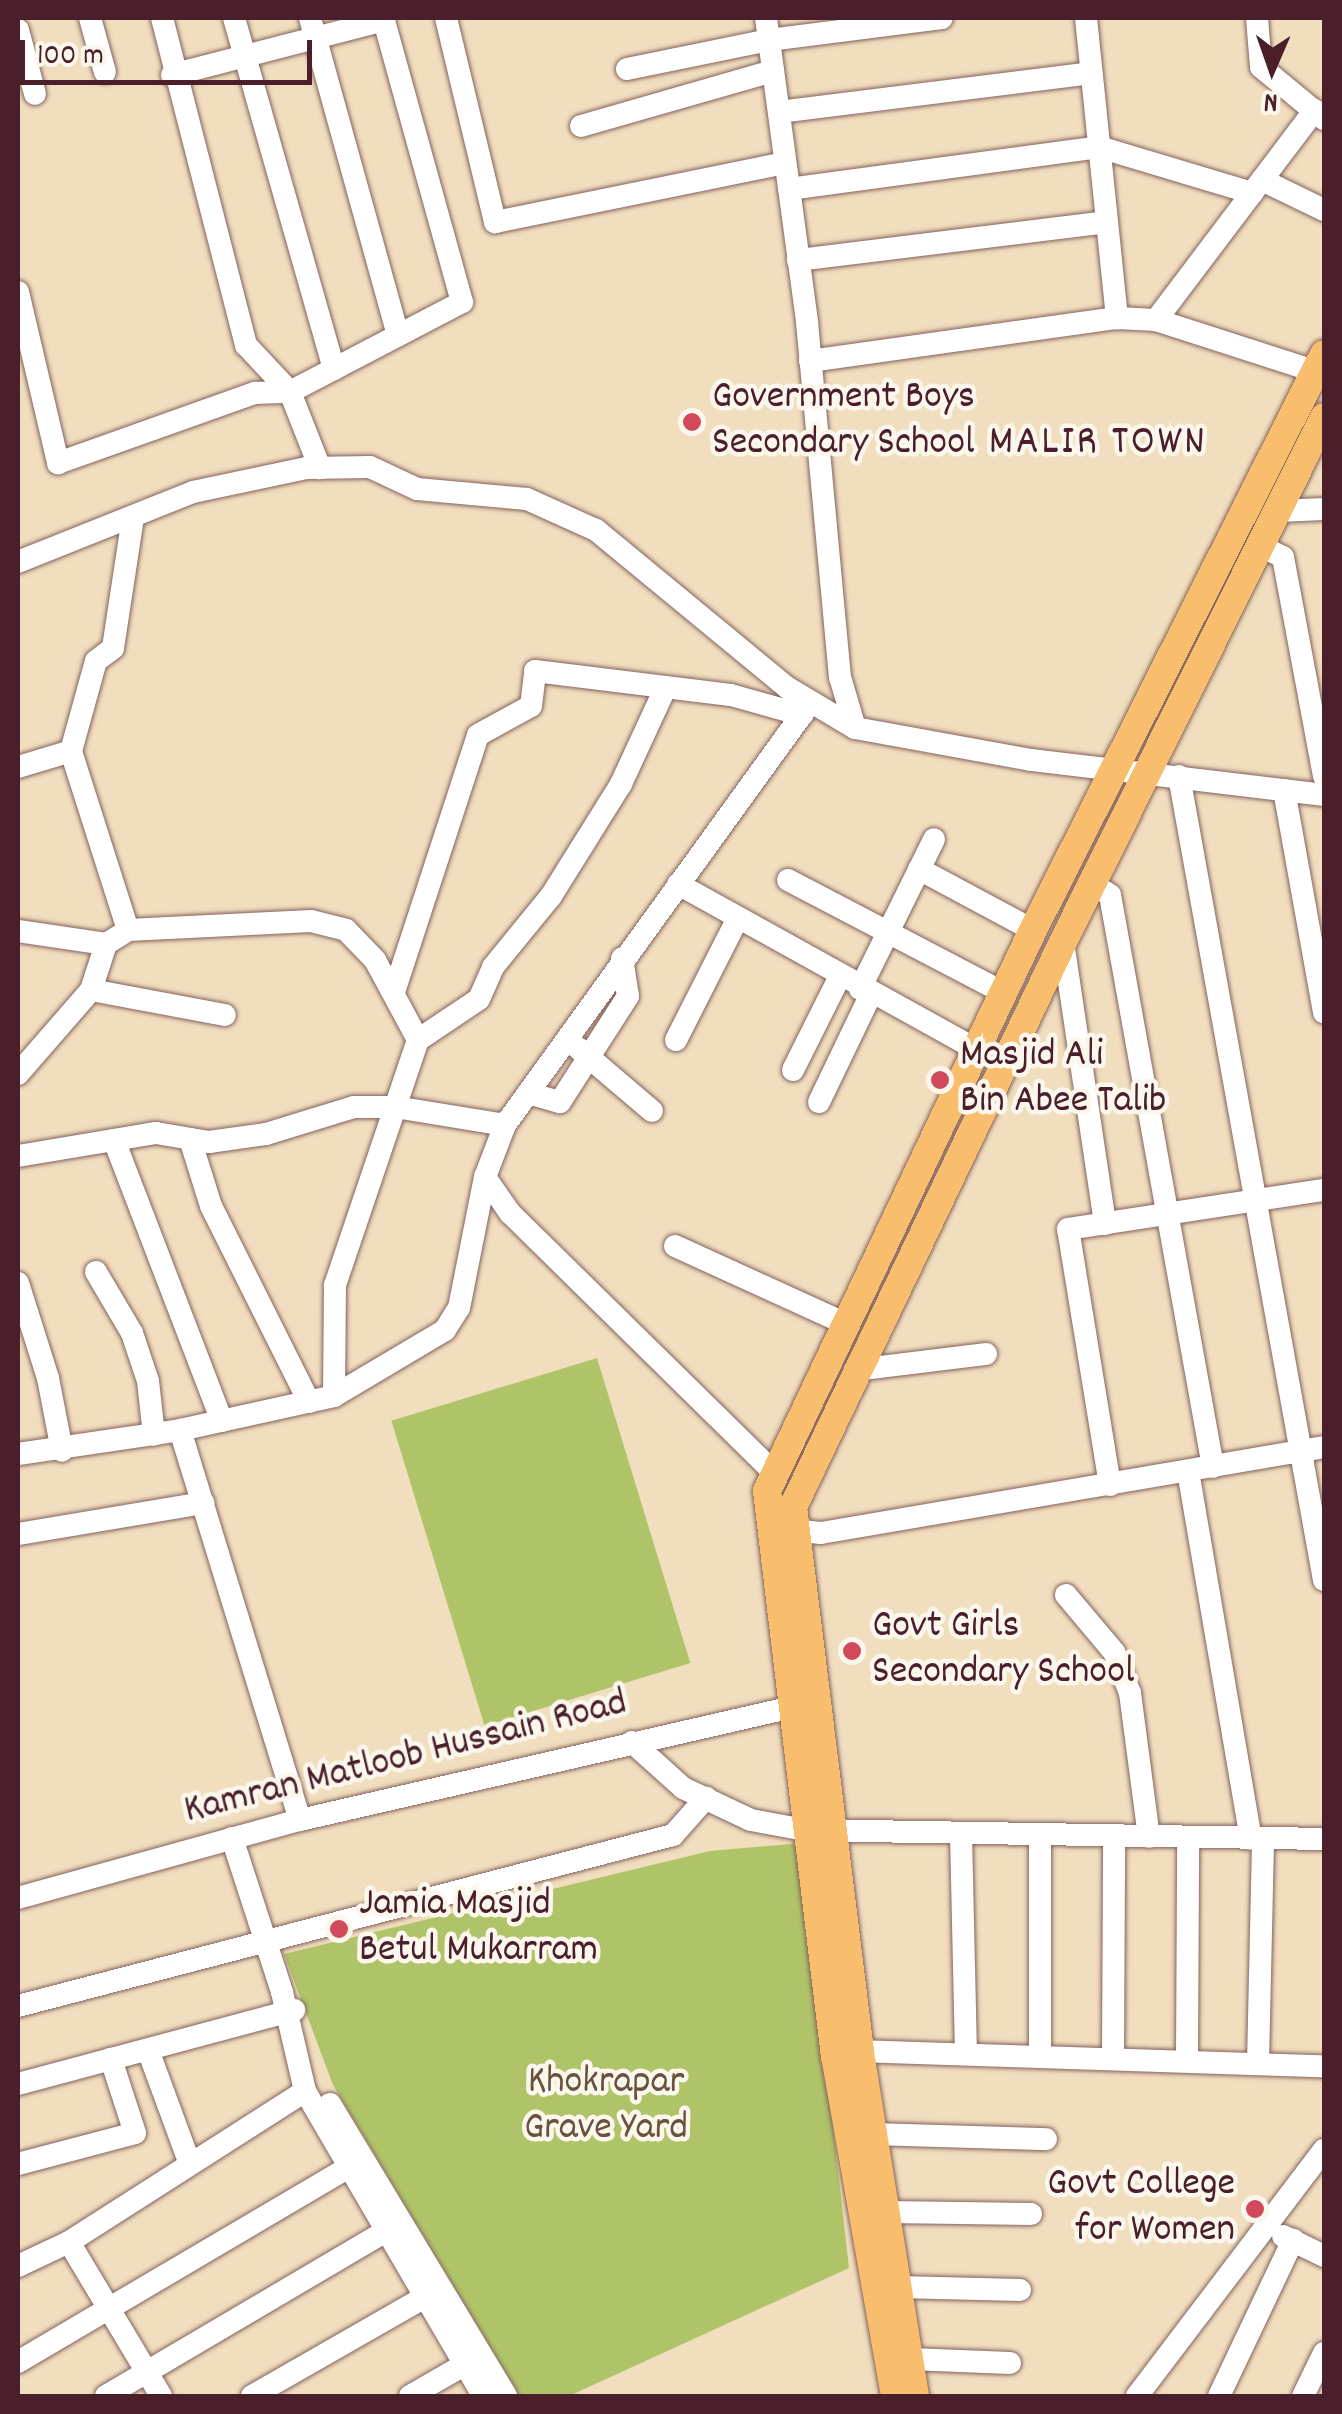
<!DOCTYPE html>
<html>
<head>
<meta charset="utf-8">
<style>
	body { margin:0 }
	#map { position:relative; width:1342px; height:2414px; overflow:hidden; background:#f1debe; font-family:Dekko,sans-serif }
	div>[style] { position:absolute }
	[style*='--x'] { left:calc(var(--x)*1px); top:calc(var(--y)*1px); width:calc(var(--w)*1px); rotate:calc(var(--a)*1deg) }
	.green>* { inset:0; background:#afc468; transform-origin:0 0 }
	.roads { filter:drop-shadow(0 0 2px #84625e) drop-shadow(0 0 2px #84625e) }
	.minor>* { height:22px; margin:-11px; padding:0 11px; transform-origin:11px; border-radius:11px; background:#fff }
	.major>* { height:28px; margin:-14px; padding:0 14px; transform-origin:14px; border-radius:14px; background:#f9be6d }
	.dots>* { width:28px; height:28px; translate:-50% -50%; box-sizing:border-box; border:5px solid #fbf7ec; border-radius:50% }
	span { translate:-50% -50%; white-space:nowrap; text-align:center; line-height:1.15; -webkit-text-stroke:9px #fbf7ec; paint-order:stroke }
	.poi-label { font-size:40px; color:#4a1f2b }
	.left { translate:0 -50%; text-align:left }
	.right { translate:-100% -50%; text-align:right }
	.street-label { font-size:40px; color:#4a1f2b }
	.park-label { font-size:40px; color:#68513d }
	.neighbourhood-label { font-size:42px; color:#4a1f2b; letter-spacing:2.5px }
	.frame { position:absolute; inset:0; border:20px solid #4a1f2b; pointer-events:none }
	.north { position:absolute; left:1222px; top:20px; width:100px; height:100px; -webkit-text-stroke:8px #fbf7ec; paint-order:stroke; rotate:182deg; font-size:28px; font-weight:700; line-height:40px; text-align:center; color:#4a1f2b }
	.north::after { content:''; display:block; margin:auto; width:35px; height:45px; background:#4a1f2b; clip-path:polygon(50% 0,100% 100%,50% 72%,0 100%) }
	.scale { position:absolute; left:20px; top:40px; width:292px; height:45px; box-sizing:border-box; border:5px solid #4a1f2b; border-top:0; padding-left:12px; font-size:30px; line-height:35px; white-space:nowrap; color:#4a1f2b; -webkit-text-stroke:8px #fbf7ec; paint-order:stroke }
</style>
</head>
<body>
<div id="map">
	<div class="green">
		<i style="left:597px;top:1358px;width:319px;height:215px;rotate:73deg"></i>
		<i style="clip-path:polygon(801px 1843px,849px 2268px,569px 2396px,520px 2396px,333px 2085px,284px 1954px,710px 1851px)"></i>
	</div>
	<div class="roads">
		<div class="minor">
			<i style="--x:90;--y:18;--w:56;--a:74.5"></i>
			<i style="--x:162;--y:18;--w:338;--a:75.6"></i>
			<i style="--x:246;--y:345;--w:64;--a:46.9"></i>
			<i style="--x:290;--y:392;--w:82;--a:68.5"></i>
			<i style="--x:234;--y:18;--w:365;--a:74.1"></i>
			<i style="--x:310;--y:18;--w:329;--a:74.5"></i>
			<i style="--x:446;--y:18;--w:210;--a:76.5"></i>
			<i style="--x:495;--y:222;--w:296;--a:-11.5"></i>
			<i style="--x:766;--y:18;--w:307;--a:82.3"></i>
			<i style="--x:807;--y:322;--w:357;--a:84.7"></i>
			<i style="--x:840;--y:677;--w:53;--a:73.6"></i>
			<i style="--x:1086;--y:18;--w:302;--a:84.1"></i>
			<i style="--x:1257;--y:18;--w:49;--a:85.3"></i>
			<i style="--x:1261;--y:67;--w:82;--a:39.5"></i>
			<i style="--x:18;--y:30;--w:66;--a:75.1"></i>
			<i style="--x:627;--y:69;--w:145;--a:-11.5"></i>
			<i style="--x:769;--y:40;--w:174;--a:-7.2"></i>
			<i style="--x:172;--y:75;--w:219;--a:-14.5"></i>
			<i style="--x:779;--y:112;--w:315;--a:-7.1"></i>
			<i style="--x:581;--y:126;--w:200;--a:-16"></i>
			<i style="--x:1262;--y:180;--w:69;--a:25.8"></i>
			<i style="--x:789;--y:189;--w:313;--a:-7.7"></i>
			<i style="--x:1099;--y:147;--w:160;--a:16.7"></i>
			<i style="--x:798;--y:260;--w:311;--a:-7"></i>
			<i style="--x:18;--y:292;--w:176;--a:76.8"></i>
			<i style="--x:58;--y:463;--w:209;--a:-19.6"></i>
			<i style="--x:255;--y:393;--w:35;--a:-2"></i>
			<i style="--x:290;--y:392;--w:194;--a:-27.6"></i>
			<i style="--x:462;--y:302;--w:295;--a:-105.5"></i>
			<i style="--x:1156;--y:320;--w:263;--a:-52.9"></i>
			<i style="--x:810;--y:361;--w:310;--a:-8"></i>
			<i style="--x:1117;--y:318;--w:39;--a:3"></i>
			<i style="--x:1156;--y:320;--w:169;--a:17.9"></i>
			<i style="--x:1278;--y:511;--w:46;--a:-2.5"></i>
			<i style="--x:1263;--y:547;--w:22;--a:27"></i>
			<i style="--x:1283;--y:557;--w:223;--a:79.4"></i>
			<i style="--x:18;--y:562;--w:188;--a:-21.8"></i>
			<i style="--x:193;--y:492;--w:116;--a:-11.9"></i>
			<i style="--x:307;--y:468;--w:63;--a:-0.9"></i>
			<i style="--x:370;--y:467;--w:52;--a:25.1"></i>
			<i style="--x:417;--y:489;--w:110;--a:5.2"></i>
			<i style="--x:527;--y:499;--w:76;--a:24.2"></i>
			<i style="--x:596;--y:530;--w:249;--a:39.5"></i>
			<i style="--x:788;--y:688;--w:78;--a:30.8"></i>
			<i style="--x:855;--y:728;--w:179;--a:10.3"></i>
			<i style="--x:1031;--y:760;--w:295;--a:6.8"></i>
			<i style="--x:18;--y:767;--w:55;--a:-16.8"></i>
			<i style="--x:1179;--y:776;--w:817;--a:79.78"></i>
			<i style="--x:1284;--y:790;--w:226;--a:79.8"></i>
			<i style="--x:919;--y:869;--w:129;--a:28.2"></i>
			<i style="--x:788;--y:880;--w:244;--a:27.6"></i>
			<i style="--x:678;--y:884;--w:341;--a:29"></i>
			<i style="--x:1093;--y:884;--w:20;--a:33"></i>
			<i style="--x:1110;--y:895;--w:581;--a:79.79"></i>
			<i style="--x:128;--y:930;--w:183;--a:-2.8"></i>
			<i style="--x:311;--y:921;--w:36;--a:14"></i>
			<i style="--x:346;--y:930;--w:42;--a:46"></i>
			<i style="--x:375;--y:960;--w:91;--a:61.7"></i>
			<i style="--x:18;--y:931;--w:89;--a:8.4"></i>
			<i style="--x:1063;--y:942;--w:285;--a:81.5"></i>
			<i style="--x:860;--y:989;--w:167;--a:-63.7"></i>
			<i style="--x:91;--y:990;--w:136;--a:10.6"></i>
			<i style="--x:394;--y:992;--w:270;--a:-71.9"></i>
			<i style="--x:478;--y:735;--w:60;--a:-28.7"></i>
			<i style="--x:531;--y:706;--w:35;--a:-83"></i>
			<i style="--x:535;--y:671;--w:197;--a:7"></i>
			<i style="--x:731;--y:695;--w:74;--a:15.7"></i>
			<i style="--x:676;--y:1040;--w:135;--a:-63.1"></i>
			<i style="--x:578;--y:1048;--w:97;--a:40.4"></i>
			<i style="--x:793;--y:1070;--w:103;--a:-63.4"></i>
			<i style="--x:18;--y:1074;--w:111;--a:-49"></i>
			<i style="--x:91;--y:990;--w:48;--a:-71.9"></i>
			<i style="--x:106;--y:944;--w:26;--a:-32"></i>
			<i style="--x:128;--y:930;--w:188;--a:-107.7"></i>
			<i style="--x:71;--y:751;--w:93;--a:-74.5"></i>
			<i style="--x:96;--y:661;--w:21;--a:-37"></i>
			<i style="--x:113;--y:648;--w:133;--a:-81.3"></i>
			<i style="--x:528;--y:1093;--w:33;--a:16"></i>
			<i style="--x:560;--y:1102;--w:126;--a:-57.3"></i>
			<i style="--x:628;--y:996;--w:38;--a:-99"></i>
			<i style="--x:819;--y:1102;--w:120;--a:-64.3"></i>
			<i style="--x:190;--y:1139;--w:70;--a:72.6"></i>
			<i style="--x:211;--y:1206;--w:219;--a:63.4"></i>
			<i style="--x:114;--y:1140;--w:301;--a:69"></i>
			<i style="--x:18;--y:1156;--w:140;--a:-9.5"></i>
			<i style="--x:156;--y:1133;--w:54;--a:9.6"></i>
			<i style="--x:209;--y:1142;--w:58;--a:-8"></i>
			<i style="--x:266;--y:1134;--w:92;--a:-17.1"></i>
			<i style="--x:354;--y:1107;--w:41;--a:0"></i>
			<i style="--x:395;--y:1107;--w:111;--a:9.3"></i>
			<i style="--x:485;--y:1177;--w:44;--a:55.2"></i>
			<i style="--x:510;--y:1213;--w:370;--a:44.5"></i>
			<i style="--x:675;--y:1246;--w:190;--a:24.5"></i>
			<i style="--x:96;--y:1272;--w:71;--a:59.5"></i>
			<i style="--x:132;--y:1333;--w:51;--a:71.6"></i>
			<i style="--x:148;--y:1381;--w:54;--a:83.7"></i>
			<i style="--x:18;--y:1283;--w:100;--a:72.5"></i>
			<i style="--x:48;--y:1378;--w:74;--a:79.1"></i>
			<i style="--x:855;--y:1370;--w:132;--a:-7"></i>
			<i style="--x:334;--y:1396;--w:111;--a:-89.5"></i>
			<i style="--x:335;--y:1285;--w:259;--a:-71.3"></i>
			<i style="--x:418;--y:1040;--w:73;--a:-33.9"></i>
			<i style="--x:479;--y:999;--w:35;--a:-66"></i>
			<i style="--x:493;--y:967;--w:92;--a:-50.8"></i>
			<i style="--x:551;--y:896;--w:132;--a:-58"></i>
			<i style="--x:621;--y:784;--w:102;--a:-65.2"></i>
			<i style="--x:180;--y:1430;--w:408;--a:72.9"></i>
			<i style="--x:18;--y:1454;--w:164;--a:-8.4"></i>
			<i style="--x:180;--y:1430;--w:158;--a:-12.4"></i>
			<i style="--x:334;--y:1396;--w:129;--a:-30.7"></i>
			<i style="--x:445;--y:1330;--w:26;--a:-58"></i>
			<i style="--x:459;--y:1308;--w:134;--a:-78.8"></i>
			<i style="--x:485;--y:1177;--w:56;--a:-69"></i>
			<i style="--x:505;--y:1125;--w:522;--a:-54.12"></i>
			<i style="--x:1188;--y:1471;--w:373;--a:80.3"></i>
			<i style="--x:1110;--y:1485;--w:259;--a:-99.3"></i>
			<i style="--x:1068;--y:1229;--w:259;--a:-8.7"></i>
			<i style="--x:792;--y:1530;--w:29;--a:6"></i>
			<i style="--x:821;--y:1533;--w:510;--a:-9.7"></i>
			<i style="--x:18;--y:1534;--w:188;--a:-9.5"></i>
			<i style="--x:1066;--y:1595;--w:75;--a:49.9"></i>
			<i style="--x:1114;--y:1652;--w:44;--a:68.7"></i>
			<i style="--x:1130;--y:1693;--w:145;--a:82.5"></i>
			<i style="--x:632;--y:1742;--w:69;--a:42"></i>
			<i style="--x:683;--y:1788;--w:75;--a:25.2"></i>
			<i style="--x:751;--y:1820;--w:55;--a:10.5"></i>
			<i style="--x:805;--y:1830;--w:519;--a:0.99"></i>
			<i style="--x:961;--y:1834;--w:220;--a:88.7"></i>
			<i style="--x:1040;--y:1835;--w:219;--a:90"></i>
			<i style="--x:232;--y:1838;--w:162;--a:72"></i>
			<i style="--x:282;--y:1992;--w:102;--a:76.9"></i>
			<i style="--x:305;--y:2091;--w:353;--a:59.7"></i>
			<i style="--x:18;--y:1898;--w:293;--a:-15.5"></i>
			<i style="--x:300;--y:1820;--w:523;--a:-12.92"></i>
			<i style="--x:18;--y:2006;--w:677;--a:-14.63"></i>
			<i style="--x:673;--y:1835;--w:50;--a:-48.3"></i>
			<i style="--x:148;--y:2050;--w:121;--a:69.8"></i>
			<i style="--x:860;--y:2051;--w:464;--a:1.9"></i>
			<i style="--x:1113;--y:2056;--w:219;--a:-89.7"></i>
			<i style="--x:1187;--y:2060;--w:222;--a:-89.7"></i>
			<i style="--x:1258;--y:2063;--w:224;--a:-88.7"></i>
			<i style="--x:18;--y:2084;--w:286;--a:-15"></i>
			<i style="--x:330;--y:2104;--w:341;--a:58.9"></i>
			<i style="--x:875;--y:2134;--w:171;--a:1.7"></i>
			<i style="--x:18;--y:2164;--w:121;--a:-14.8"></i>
			<i style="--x:135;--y:2133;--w:78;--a:-108"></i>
			<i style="--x:888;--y:2212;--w:143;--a:0.8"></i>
			<i style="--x:1283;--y:2236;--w:46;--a:26"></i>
			<i style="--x:69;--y:2242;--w:179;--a:59.1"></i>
			<i style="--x:18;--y:2266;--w:56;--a:-25.2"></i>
			<i style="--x:69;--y:2242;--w:280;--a:-32.6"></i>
			<i style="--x:898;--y:2287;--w:122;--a:1.4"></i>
			<i style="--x:910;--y:2359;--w:100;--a:2.3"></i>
			<i style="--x:18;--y:2362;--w:384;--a:-30.5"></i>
			<i style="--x:106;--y:2396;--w:325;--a:-30.5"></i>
			<i style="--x:252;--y:2396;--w:199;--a:-29.8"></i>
			<i style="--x:410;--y:2396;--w:62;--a:-29.9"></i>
			<i style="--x:1137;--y:2396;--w:309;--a:-52.8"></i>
			<i style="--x:1219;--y:2396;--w:173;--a:-64.6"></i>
			<i style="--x:1303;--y:2396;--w:48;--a:-64"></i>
		</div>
		<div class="major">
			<i style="--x:895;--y:2396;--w:344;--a:-100"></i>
			<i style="--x:835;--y:2057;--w:570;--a:-96.85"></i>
			<i style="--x:767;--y:1491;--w:621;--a:-64.63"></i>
			<i style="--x:1033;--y:930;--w:645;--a:-63.2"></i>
			<i style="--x:915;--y:2396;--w:349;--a:-99.1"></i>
			<i style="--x:860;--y:2051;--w:548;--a:-97.02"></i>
			<i style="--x:793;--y:1507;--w:626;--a:-64.46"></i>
			<i style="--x:1063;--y:942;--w:586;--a:-63.57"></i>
		</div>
	</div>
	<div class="dots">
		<i style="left:692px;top:422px;background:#d1495b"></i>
		<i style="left:940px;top:1080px;background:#d1495b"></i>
		<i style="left:852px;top:1651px;background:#d1495b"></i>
		<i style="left:339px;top:1929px;background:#d1495b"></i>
		<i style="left:1255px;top:2209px;background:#d1495b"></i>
	</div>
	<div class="poi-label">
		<span class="left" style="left:712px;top:422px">Government Boys<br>Secondary School</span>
		<span class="left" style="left:960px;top:1080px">Masjid Ali<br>Bin Abee Talib</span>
		<span class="left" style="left:872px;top:1651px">Govt Girls<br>Secondary School</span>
		<span class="left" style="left:359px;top:1929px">Jamia Masjid<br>Betul Mukarram</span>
		<span class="right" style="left:1235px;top:2209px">Govt College<br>for Women</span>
	</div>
	<div class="street-label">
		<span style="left:406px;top:1759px;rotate:-14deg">Kamran Matloob Hussain Road</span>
	</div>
	<div class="park-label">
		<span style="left:606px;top:2107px">Khokrapar<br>Grave Yard</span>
	</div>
	<div class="neighbourhood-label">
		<span style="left:1098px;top:444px">MALIR TOWN</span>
	</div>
	<div class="frame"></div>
	<div class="north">N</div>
	<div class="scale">100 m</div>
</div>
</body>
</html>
